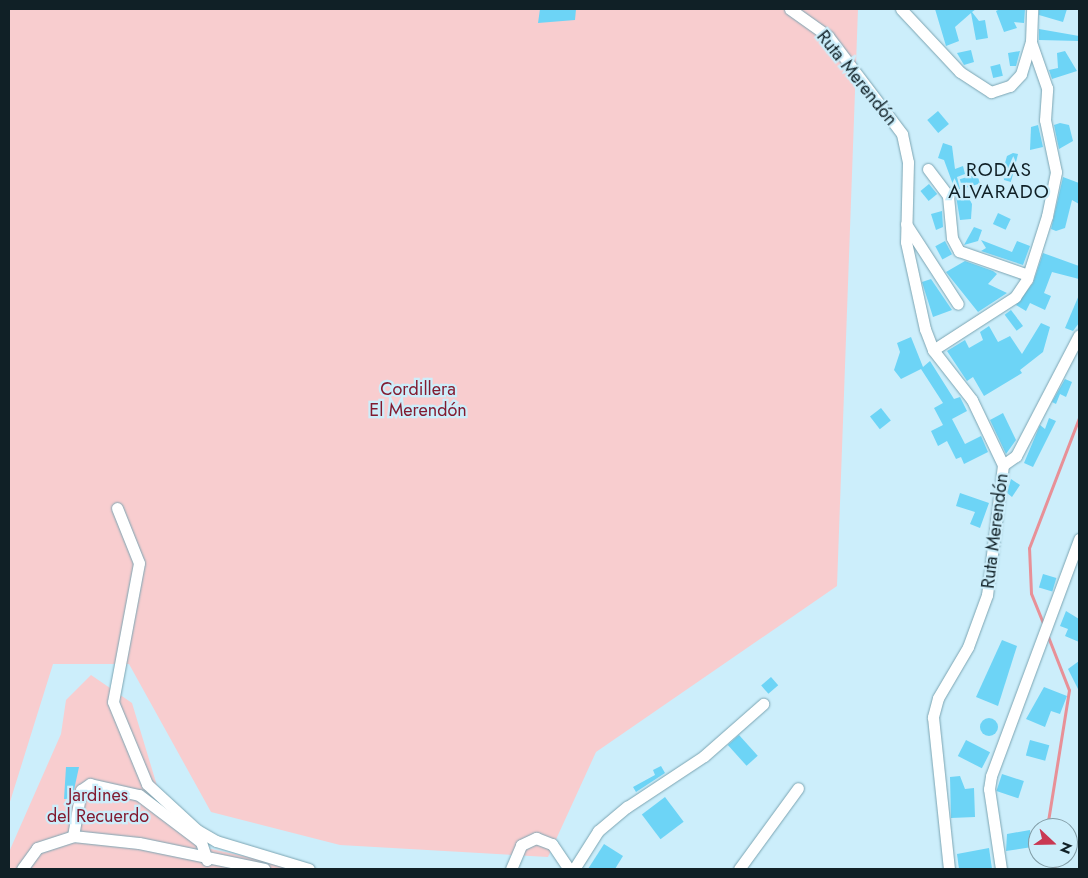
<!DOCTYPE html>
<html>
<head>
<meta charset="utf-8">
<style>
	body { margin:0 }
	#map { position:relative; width:1088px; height:878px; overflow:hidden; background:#cceefb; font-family:Jost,sans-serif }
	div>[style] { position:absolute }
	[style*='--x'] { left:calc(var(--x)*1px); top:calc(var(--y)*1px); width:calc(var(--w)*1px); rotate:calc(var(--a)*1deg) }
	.green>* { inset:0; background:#f8cdcf }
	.stream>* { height:3px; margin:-1.5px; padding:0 1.5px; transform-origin:1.5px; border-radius:1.5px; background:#e89097 }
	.building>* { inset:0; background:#6dd4f6; transform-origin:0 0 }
	.round { border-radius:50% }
	.roads { filter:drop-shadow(0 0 1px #7ba4b2) drop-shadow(0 0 1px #7ba4b2) }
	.minor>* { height:11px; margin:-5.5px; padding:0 5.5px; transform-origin:5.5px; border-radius:5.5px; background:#fff }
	span { translate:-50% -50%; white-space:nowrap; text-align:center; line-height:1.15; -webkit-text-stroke:4.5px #cceefb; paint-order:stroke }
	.street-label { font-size:18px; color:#102026 }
	.park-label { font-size:18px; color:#821b30 }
	.neighbourhood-label { font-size:19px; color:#102026; letter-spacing:1px }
	.frame { position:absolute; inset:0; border:10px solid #102026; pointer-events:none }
	.north { position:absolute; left:1028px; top:818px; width:50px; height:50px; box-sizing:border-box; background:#cceefb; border:1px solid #819ca6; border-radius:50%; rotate:111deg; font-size:14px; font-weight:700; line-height:20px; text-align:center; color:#102026 }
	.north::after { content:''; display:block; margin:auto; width:18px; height:22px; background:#c93953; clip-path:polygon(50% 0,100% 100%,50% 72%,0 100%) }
</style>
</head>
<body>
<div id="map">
	<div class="green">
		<i style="clip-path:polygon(9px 9px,858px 9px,837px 586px,596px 752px,548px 857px,340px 845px,211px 812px,129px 664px,53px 664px,9px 805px)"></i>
		<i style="clip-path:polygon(91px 675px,132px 703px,158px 789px,202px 847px,303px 869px,9px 869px,9px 852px,61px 734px,66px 700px)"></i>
	</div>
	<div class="stream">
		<i style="--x:1043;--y:623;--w:32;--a:-112"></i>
		<i style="--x:1031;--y:593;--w:45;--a:-92.5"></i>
		<i style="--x:1029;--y:548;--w:139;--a:-69"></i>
		<i style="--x:1047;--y:634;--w:60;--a:68.6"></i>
		<i style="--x:1069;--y:690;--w:140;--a:99.1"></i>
		<i style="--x:1053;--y:858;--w:11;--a:80"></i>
	</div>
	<div class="building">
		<i style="clip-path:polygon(540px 9px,576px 9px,575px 20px,538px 23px)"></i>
		<i style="clip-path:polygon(935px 9px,976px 9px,972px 12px,979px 21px,985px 20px,988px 38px,976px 40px,971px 13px,955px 27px,959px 41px,946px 46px)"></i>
		<i style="clip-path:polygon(1000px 9px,1025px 9px,1024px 23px,1014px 22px,1017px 28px,1004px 32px,996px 11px)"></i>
		<i style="clip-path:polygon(1039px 9px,1067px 9px,1063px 22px,1039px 15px)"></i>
		<i style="clip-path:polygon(1039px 29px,1079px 36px,1079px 41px,1039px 40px)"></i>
		<i style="clip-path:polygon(971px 50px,974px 62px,964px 65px,957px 53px)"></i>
		<i style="clip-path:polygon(1020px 51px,1016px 66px,1010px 66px,1008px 53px)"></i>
		<i style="clip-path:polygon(1065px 51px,1077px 71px,1052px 79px,1049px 70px,1058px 68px,1057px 53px)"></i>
		<i style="left:1000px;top:64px;width:12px;height:10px;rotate:76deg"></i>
		<i style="left:938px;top:111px;width:17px;height:14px;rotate:50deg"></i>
		<i style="clip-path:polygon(1060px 123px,1069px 125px,1073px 141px,1059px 149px,1054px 125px)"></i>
		<i style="clip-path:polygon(1038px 125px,1043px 147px,1030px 150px,1031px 127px)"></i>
		<i style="clip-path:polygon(943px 143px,952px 146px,955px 169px,963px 166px,965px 174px,957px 177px,960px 189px,955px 190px,944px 160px,938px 158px)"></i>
		<i style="clip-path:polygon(1013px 153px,1018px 154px,1011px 182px,1004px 180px,1003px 170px,1007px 156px)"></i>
		<i style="left:977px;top:174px;width:10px;height:18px;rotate:73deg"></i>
		<i style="clip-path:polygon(1063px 177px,1079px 183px,1079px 204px,1072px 200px,1065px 228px,1056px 231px,1051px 229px)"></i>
		<i style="left:929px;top:184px;width:13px;height:11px;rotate:51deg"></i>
		<i style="clip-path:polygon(965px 191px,972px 204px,971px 219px,960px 220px,956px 196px)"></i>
		<i style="clip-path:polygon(942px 211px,943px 227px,936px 230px,931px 214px)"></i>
		<i style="left:998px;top:213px;width:14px;height:12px;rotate:25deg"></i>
		<i style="clip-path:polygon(974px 227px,982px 230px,978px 241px,964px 245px)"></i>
		<i style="clip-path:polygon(981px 240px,1012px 252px,1017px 241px,1030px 246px,1023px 265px,981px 251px,986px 248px)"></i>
		<i style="left:945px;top:241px;width:15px;height:11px;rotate:62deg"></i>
		<i style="clip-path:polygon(1043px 253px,1079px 266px,1079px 279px,1052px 272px,1044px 293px,1051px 296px,1045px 310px,1030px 303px,1026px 311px,1016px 305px,1033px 283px)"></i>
		<i style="clip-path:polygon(965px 261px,993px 271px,997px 274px,988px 284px,1007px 293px,978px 312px,946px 272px)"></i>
		<i style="clip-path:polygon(931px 279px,952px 310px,933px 317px,922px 282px)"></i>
		<i style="clip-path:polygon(1079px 295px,1079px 323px,1073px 331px,1065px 328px)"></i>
		<i style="left:1011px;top:310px;width:20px;height:8px;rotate:53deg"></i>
		<i style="clip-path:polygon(1041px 323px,1050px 327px,1043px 352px,1020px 370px,1022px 373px,984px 396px,973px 377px,967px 381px,947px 351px,965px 340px,969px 348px,983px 340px,980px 332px,989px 326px,998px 342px,1010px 336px,1022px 354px)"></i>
		<i style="clip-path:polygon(911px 337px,923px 367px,930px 361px,954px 399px,960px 397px,967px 411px,952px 419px,965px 444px,981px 436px,988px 452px,964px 464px,961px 457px,956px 459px,947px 441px,938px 446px,931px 431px,943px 425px,934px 408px,943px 403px,921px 369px,901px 379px,894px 370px,900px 352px,897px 343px)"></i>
		<i style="clip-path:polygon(1065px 379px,1072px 382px,1066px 397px,1060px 394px,1056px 404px,1052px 402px)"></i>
		<i style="left:881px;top:408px;width:16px;height:14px;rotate:52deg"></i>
		<i style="clip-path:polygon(1003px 413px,1016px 440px,1006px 454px,990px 420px)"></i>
		<i style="clip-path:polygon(1049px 418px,1056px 421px,1033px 467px,1024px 463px,1040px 425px,1045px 429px)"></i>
		<i style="clip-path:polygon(1011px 479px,1020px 485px,1012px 497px,1007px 493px)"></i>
		<i style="clip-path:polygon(960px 493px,989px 503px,980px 528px,970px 524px,975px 512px,956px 506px)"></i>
		<i style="left:1043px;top:574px;width:14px;height:14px;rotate:17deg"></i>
		<i style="clip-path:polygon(1066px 611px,1079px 619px,1079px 642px,1065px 636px,1068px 629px,1060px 626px)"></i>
		<i style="clip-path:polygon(1002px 640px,1017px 646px,998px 706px,976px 697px)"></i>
		<i style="clip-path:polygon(1079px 661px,1079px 691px,1068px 669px)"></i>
		<i style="left:771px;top:677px;width:11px;height:13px;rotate:49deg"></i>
		<i style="clip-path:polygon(1044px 687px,1067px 696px,1060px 714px,1051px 711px,1045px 727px,1026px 719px)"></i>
		<i class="round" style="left:980px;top:718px;width:18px;height:18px"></i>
		<i style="left:739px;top:735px;width:28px;height:15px;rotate:48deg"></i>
		<i style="left:966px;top:740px;width:27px;height:18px;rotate:27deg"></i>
		<i style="left:1030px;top:740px;width:20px;height:16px;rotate:15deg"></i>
		<i style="clip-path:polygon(661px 766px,665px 773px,636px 792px,633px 787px,655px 775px,653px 770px)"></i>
		<i style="clip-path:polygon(66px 767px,79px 767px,72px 799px,64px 799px)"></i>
		<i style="left:1002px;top:774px;width:23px;height:18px;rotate:18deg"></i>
		<i style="clip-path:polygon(960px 776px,965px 789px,974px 788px,975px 817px,951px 818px,950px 777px)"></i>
		<i style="left:665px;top:797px;width:31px;height:29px;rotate:53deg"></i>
		<i style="clip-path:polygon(1030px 830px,1032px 847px,1006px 851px,1007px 834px)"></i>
		<i style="clip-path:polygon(604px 844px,623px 856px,615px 869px,588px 869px)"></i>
		<i style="clip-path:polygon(989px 848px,992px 869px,959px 869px,957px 854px)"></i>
	</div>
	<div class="roads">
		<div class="minor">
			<i style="--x:790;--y:9;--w:47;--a:35.4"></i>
			<i style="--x:828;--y:36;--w:123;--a:52.9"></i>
			<i style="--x:902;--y:134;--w:29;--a:78"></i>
			<i style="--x:908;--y:162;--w:80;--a:91.4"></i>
			<i style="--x:906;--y:242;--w:89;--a:77.7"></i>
			<i style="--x:925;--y:329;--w:22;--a:69"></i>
			<i style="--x:933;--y:350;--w:63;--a:52"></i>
			<i style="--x:972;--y:400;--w:72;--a:64.5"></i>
			<i style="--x:1003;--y:465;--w:131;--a:97"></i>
			<i style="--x:987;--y:595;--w:55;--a:110.1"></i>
			<i style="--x:968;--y:647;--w:59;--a:120.5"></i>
			<i style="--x:938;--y:698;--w:20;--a:105"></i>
			<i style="--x:933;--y:717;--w:153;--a:84"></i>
			<i style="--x:901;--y:9;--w:86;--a:46.9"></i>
			<i style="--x:960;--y:72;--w:37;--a:33"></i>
			<i style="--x:991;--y:92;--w:20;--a:-18"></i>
			<i style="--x:1010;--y:86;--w:16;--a:-47"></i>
			<i style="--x:1021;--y:74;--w:34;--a:-73"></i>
			<i style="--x:928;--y:169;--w:34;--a:53"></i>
			<i style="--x:948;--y:196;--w:42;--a:84.6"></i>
			<i style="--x:952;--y:238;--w:15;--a:62"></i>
			<i style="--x:959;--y:251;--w:73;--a:19.2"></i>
			<i style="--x:906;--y:224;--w:95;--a:57"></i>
			<i style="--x:933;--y:350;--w:98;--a:-32.9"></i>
			<i style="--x:1015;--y:297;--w:22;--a:-56"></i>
			<i style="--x:1027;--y:279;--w:66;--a:-72.4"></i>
			<i style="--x:1047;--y:216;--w:45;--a:-78.4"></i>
			<i style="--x:1056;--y:172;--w:53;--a:-101.9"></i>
			<i style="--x:1045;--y:120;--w:32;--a:-86"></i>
			<i style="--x:1047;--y:88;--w:49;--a:-109.2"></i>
			<i style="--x:1031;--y:42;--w:33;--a:-88"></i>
			<i style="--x:1003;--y:465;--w:16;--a:-35"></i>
			<i style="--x:1016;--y:456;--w:136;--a:-62.5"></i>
			<i style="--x:117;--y:508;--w:59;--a:68.2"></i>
			<i style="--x:139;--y:563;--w:141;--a:100.6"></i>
			<i style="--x:113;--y:702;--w:89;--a:67.5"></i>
			<i style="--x:147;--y:784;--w:68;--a:42.6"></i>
			<i style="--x:197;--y:830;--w:22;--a:30"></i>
			<i style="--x:216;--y:841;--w:97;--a:16.8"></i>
			<i style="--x:73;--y:836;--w:47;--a:-80.1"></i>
			<i style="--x:81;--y:790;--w:11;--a:-34"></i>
			<i style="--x:90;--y:784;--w:50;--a:12.7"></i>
			<i style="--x:139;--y:795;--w:78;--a:37.2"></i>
			<i style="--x:201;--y:842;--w:19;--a:72"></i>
			<i style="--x:22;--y:869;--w:26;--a:-54"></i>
			<i style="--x:37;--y:848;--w:38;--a:-18"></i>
			<i style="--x:73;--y:836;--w:66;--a:6.1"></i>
			<i style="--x:139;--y:843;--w:128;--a:11.7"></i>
			<i style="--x:511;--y:869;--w:26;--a:-67"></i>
			<i style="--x:521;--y:845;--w:17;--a:-25"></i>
			<i style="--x:536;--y:838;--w:17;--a:21"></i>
			<i style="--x:552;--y:844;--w:30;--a:56"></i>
			<i style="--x:574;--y:869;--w:45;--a:-57.7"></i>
			<i style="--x:598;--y:831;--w:38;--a:-40"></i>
			<i style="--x:627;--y:807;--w:92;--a:-33.5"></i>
			<i style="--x:704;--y:756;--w:79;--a:-41.4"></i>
			<i style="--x:739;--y:869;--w:100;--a:-53.9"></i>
			<i style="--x:1001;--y:869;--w:81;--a:-98.5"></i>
			<i style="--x:989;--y:789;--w:13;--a:-81"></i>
			<i style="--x:991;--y:776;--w:253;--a:-69.6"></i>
		</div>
	</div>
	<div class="street-label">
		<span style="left:857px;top:78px;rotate:51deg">Ruta Merendón</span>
		<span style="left:995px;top:531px;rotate:-83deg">Ruta Merendón</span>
	</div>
	<div class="park-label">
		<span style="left:418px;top:400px">Cordillera<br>El Merendón</span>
		<span style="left:98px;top:806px">Jardines<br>del Recuerdo</span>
	</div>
	<div class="neighbourhood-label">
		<span style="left:999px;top:181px">RODAS<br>ALVARADO</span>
	</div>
	<div class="frame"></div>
	<div class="north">N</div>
</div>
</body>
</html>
